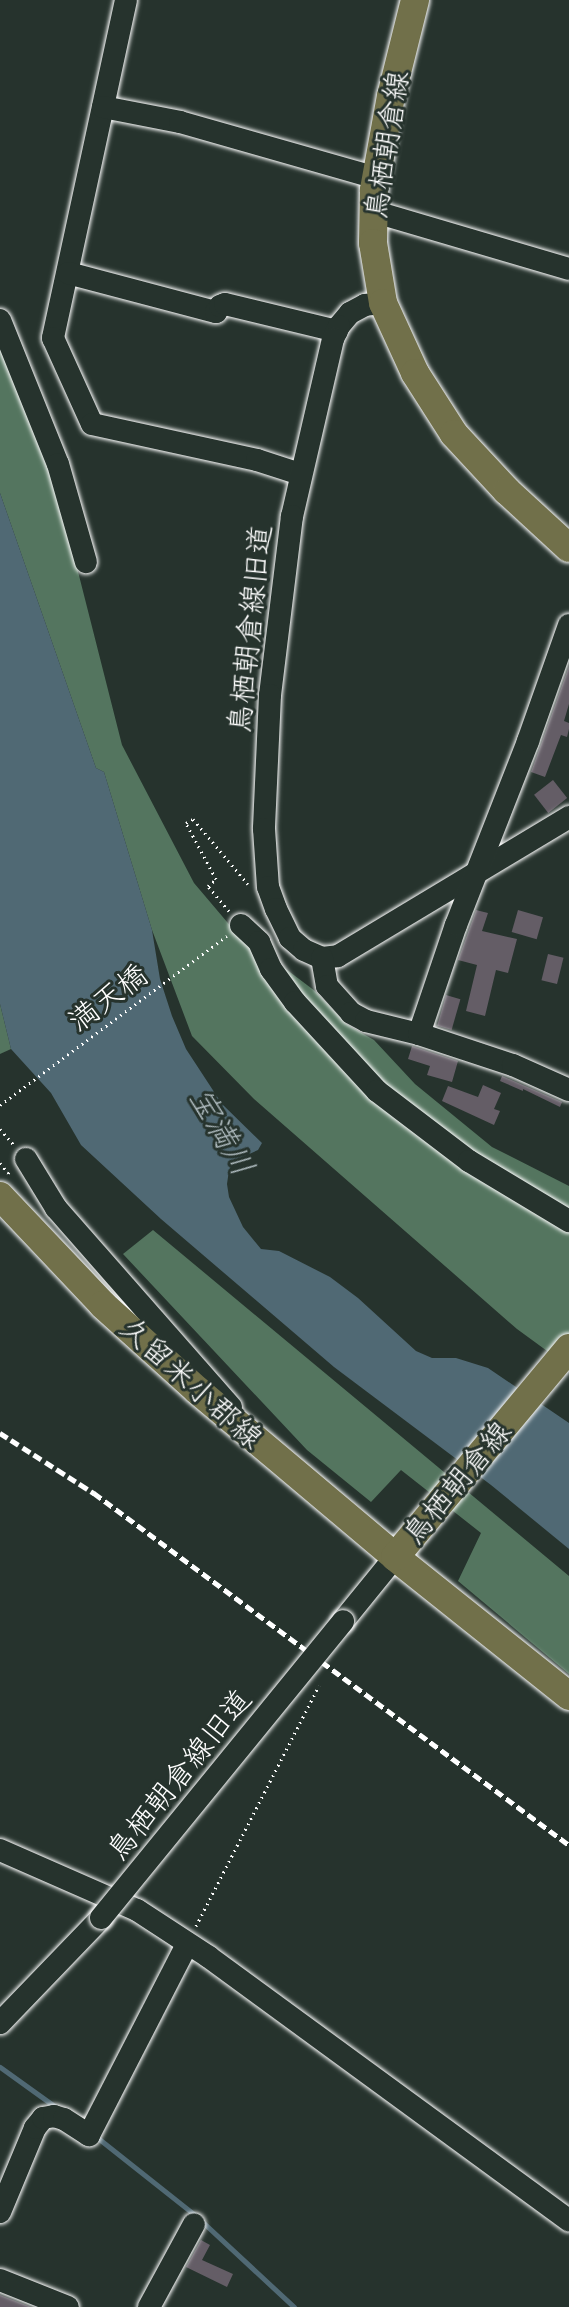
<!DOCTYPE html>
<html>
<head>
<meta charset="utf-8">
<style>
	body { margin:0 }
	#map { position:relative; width:569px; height:2307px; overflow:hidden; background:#26332d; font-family:Caveat,"Klee One",sans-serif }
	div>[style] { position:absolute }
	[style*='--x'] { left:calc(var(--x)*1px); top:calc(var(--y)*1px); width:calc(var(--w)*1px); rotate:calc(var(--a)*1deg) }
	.green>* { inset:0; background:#54755f }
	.water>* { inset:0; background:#506974 }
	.stream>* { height:5px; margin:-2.5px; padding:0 2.5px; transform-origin:2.5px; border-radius:2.5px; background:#506974 }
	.building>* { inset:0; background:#645d66; transform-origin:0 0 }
	.path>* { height:3px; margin-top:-1.5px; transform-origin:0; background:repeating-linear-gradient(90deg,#fff 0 1.5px,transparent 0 6px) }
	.roads { filter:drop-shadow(0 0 2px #fff) drop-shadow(0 0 2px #fff) }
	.minor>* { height:22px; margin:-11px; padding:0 11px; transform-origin:11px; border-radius:11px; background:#26332d }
	.major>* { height:28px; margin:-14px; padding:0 14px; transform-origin:14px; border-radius:14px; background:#71704a }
	.rail>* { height:4.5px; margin-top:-2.25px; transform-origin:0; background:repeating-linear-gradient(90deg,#fff 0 9px,transparent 0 13.5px) }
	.bridges { filter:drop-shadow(0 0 2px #fff) drop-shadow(0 0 2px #fff) }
	.minor-bridge>* { height:22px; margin:-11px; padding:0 11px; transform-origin:11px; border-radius:11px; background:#26332d }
	span { translate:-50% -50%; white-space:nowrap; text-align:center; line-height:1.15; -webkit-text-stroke:6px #26332d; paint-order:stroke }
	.street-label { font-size:30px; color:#fff }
	.water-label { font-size:32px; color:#b0bcc0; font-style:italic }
</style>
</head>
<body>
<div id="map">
	<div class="green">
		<i style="clip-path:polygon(0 347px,52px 469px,122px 745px,194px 883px,233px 929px,315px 991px,346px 1024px,374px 1040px,415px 1084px,492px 1147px,569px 1186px,569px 1367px,517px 1329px,254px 1099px,192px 1036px,152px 930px,104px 772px,96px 768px,0 493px)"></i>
		<i style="clip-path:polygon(0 1004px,11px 1049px,0 1054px)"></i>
		<i style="clip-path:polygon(153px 1230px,569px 1576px,569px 1674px,458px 1581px,481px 1533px,401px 1470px,371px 1502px,307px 1450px,123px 1254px)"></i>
	</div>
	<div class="water">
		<i style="clip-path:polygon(0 493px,96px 768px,104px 772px,152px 930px,160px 979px,172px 1016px,186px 1049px,222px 1104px,262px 1143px,258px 1150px,234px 1161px,229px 1170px,227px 1184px,229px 1197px,243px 1227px,261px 1249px,279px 1251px,330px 1277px,358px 1298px,416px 1351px,432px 1358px,456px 1358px,488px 1368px,569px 1423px,569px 1549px,491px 1485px,334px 1367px,161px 1219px,81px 1145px,51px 1093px,11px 1049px,0 1004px)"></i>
	</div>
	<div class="stream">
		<i style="--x:0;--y:2067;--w:70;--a:35.7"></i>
		<i style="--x:94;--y:2135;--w:129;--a:38.4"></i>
		<i style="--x:195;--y:2215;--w:135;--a:42.9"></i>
	</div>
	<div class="building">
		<i style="clip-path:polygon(569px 666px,569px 704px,564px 721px,569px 723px,569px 729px,567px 737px,561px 735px,545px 777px,531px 772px)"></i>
		<i style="left:553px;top:780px;width:23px;height:24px;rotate:52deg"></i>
		<i style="clip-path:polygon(476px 910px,488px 913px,482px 931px,517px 939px,508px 973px,496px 970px,485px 1016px,466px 1011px,477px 965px,458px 960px)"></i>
		<i style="left:518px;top:910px;width:26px;height:23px;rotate:16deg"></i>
		<i style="left:548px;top:954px;width:16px;height:27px;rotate:14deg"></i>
		<i style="left:446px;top:995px;width:15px;height:32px;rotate:16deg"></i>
		<i style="clip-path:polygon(412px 1046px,458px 1061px,452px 1082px,427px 1075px,430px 1066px,408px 1059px)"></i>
		<i style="clip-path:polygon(502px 1076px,562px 1102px,560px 1107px,523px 1089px,523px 1091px,500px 1081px)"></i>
		<i style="clip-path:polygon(483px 1085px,501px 1093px,494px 1109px,500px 1111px,494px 1125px,442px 1101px,448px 1086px,478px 1097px)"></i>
		<i style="clip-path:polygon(201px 2240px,210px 2245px,202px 2260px,233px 2274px,227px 2287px,186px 2267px)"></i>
		<i style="clip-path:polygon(0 2295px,31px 2307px,0 2307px)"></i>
	</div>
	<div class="path">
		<i style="--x:229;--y:911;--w:33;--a:-130"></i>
		<i style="--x:208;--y:886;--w:11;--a:-41"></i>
		<i style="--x:216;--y:879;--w:64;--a:-118.2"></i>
		<i style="--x:186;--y:823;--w:8;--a:-30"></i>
		<i style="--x:193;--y:819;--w:85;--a:49.8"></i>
		<i style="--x:0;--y:1105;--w:283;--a:-36.7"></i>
		<i style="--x:0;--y:1129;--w:23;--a:49"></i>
		<i style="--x:0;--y:1163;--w:13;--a:51"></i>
		<i style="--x:8;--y:1173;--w:4;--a:-34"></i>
		<i style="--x:196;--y:1926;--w:270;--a:-62.9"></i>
	</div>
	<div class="roads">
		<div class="minor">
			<i style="--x:126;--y:0;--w:346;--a:102.2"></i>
			<i style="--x:53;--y:338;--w:94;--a:65.6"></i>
			<i style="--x:92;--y:424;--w:169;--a:12.3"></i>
			<i style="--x:257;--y:460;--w:45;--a:18"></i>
			<i style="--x:103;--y:107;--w:78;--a:11"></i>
			<i style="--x:180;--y:122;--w:204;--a:15.9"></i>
			<i style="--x:372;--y:211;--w:205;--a:16.4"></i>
			<i style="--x:68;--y:273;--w:153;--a:14.8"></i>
			<i style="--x:216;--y:312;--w:7;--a:-56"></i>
			<i style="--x:220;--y:306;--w:5;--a:-22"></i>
			<i style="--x:225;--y:304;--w:115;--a:13.6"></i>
			<i style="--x:383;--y:303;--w:18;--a:174"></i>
			<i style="--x:365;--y:305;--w:17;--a:152"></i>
			<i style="--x:350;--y:313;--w:17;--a:130"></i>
			<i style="--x:339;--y:326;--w:14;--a:115"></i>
			<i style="--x:333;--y:339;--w:182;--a:103"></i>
			<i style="--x:292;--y:516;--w:180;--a:97"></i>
			<i style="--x:270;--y:695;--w:134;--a:92.6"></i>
			<i style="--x:264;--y:829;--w:58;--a:86.1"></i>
			<i style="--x:268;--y:887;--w:23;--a:70"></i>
			<i style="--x:276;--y:909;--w:32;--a:64"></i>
			<i style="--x:290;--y:938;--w:18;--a:41"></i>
			<i style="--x:304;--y:950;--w:20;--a:24"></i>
			<i style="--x:322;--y:958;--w:16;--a:-7"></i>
			<i style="--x:338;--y:956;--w:270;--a:-31"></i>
			<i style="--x:0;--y:320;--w:155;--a:68.1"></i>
			<i style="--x:58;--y:464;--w:102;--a:74.1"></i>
			<i style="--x:241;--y:925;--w:25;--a:43"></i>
			<i style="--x:259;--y:942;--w:30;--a:66"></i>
			<i style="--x:271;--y:969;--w:41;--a:54"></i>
			<i style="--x:295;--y:1002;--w:121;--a:47.3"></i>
			<i style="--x:377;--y:1091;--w:116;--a:37.3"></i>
			<i style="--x:469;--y:1161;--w:117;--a:31"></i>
			<i style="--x:322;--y:958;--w:28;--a:80"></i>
			<i style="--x:327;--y:986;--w:36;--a:48"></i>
			<i style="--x:351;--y:1013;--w:17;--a:28"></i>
			<i style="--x:366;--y:1021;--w:55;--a:13.8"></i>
			<i style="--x:419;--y:1034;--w:99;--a:18.3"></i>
			<i style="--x:513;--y:1065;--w:61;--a:24.1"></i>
			<i style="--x:419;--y:1034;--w:115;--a:-71.3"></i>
			<i style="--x:456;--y:925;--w:198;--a:-68.6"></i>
			<i style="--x:528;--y:741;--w:123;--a:-70.5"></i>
			<i style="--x:26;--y:1159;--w:57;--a:58.5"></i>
			<i style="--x:56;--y:1208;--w:265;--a:48.7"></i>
			<i style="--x:343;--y:1621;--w:82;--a:-50.9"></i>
			<i style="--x:0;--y:1850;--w:150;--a:23.7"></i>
			<i style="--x:137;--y:1910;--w:86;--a:33.1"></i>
			<i style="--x:209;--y:1957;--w:446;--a:36.2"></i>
			<i style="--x:0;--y:2023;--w:146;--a:-46.1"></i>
			<i style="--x:0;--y:2212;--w:91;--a:-67.4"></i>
			<i style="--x:35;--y:2128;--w:13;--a:-51"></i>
			<i style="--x:43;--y:2118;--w:11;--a:-10"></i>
			<i style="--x:54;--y:2116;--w:10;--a:17"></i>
			<i style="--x:64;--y:2119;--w:30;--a:33"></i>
			<i style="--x:89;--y:2135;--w:215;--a:-62.8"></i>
			<i style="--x:0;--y:2280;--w:73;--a:21.7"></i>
			<i style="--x:149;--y:2307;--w:94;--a:-61.5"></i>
		</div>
		<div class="major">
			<i style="--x:415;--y:0;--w:99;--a:104"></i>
			<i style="--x:391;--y:96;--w:96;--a:100.3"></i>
			<i style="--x:374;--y:190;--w:53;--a:91.1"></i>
			<i style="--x:373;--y:243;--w:61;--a:80.5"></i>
			<i style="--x:383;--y:303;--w:77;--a:65.4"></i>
			<i style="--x:415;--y:373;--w:72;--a:57.4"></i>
			<i style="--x:454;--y:434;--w:78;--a:47.1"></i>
			<i style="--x:507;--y:491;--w:84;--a:42.6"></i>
			<i style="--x:0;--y:1196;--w:150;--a:46.6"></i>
			<i style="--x:103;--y:1305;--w:127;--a:42.1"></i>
			<i style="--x:197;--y:1390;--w:259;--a:40.1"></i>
			<i style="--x:395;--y:1557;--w:223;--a:38.6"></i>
			<i style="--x:395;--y:1557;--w:272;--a:-50.2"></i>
		</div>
	</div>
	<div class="rail">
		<i style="--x:0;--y:1433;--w:112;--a:32.6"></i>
		<i style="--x:94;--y:1493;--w:591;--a:36.54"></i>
	</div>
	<div class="bridges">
		<div class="minor-bridge">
			<i style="--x:101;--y:1918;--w:383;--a:-50.8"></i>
		</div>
	</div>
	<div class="street-label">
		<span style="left:387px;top:145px;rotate:-81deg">鳥栖朝倉線</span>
		<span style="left:250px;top:629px;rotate:-84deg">鳥栖朝倉線旧道</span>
		<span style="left:108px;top:998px;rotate:-37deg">満天橋</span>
		<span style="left:191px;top:1383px;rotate:42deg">久留米小郡線</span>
		<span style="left:457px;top:1483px;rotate:-50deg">鳥栖朝倉線</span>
		<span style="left:179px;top:1775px;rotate:-51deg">鳥栖朝倉線旧道</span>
	</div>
	<div class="water-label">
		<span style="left:221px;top:1132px;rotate:60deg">宝満川</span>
	</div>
</div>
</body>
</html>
